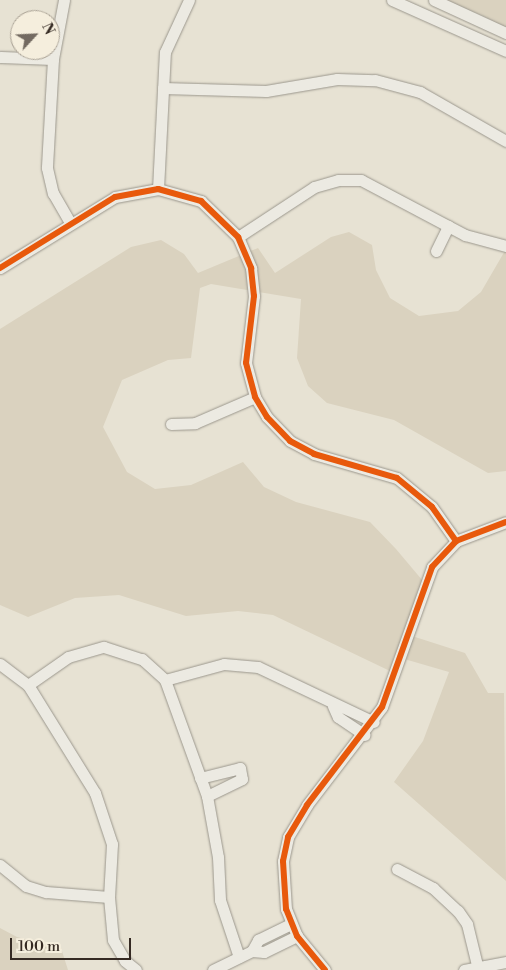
<!DOCTYPE html>
<html>
<head>
<meta charset="utf-8">
<style>
	body { margin:0 }
	#map { position:relative; width:506px; height:970px; overflow:hidden; background:#e7e2d3; font-family:"Libre Bodoni",serif }
	div>[style] { position:absolute }
	[style*='--x'] { left:calc(var(--x)*1px); top:calc(var(--y)*1px); width:calc(var(--w)*1px); rotate:calc(var(--a)*1deg) }
	.green>* { inset:0; background:#dad2bf }
	.roads { filter:drop-shadow(0 0 1px #9b978d) drop-shadow(0 0 1px #9b978d) }
	.minor>* { height:11px; margin:-5.5px; padding:0 5.5px; transform-origin:5.5px; border-radius:5.5px; background:#eceae2 }
	.cycleway>* { height:6px; margin:-3px; padding:0 3px; transform-origin:3px; border-radius:3px; background:#e8590c }
	span { translate:-50% -50%; white-space:nowrap; text-align:center; line-height:1.15; -webkit-text-stroke:4px #f5eedd; paint-order:stroke }
	.north { position:absolute; left:10px; top:10px; width:50px; height:50px; box-sizing:border-box; background:#f5eedd; border:1px solid #a8a093; border-radius:50%; rotate:65deg; font-size:14px; font-weight:700; line-height:20px; text-align:center; color:#352a23 }
	.north::after { content:''; display:block; margin:auto; width:18px; height:22px; background:#736a61; clip-path:polygon(50% 0,100% 100%,50% 72%,0 100%) }
	.scale { position:absolute; left:10px; top:938px; width:121px; height:22px; box-sizing:border-box; border:2px solid #352a23; border-top:0; padding-left:6px; font-size:15px; line-height:18px; white-space:nowrap; color:#352a23; -webkit-text-stroke:4px #f5eedd; paint-order:stroke }
</style>
</head>
<body>
<div id="map">
	<div class="green">
		<i style="clip-path:polygon(445px 0,506px 0,506px 28px,483px 16px)"></i>
		<i style="clip-path:polygon(349px 232px,372px 245px,376px 270px,390px 298px,419px 316px,458px 311px,481px 292px,506px 249px,506px 471px,488px 473px,394px 420px,327px 403px,308px 386px,297px 358px,301px 299px,211px 284px,200px 288px,191px 358px,168px 360px,122px 380px,103px 427px,127px 472px,155px 489px,191px 485px,243px 462px,264px 487px,296px 502px,370px 522px,396px 549px,428px 587px,412px 636px,465px 653px,488px 693px,504px 693px,506px 881px,394px 782px,423px 741px,449px 672px,394px 656px,390px 671px,273px 615px,238px 611px,186px 616px,119px 595px,75px 598px,28px 617px,0 605px,0 329px,131px 247px,161px 240px,184px 254px,198px 273px,258px 248px,275px 273px,331px 237px)"></i>
		<i style="clip-path:polygon(0 928px,17px 937px,61px 948px,68px 970px,0 970px)"></i>
	</div>
	<div class="roads">
		<div class="minor">
			<i style="--x:64;--y:0;--w:60;--a:100.6"></i>
			<i style="--x:53;--y:59;--w:109;--a:93.2"></i>
			<i style="--x:47;--y:168;--w:26;--a:77"></i>
			<i style="--x:53;--y:193;--w:34;--a:60"></i>
			<i style="--x:392;--y:0;--w:125;--a:24.1"></i>
			<i style="--x:434;--y:0;--w:79;--a:24.6"></i>
			<i style="--x:0;--y:57;--w:53;--a:2.2"></i>
			<i style="--x:163;--y:88;--w:103;--a:1.7"></i>
			<i style="--x:266;--y:91;--w:72;--a:-9.6"></i>
			<i style="--x:337;--y:79;--w:38;--a:2"></i>
			<i style="--x:375;--y:80;--w:47;--a:14.9"></i>
			<i style="--x:420;--y:92;--w:99;--a:29.7"></i>
			<i style="--x:158;--y:189;--w:137;--a:-87.1"></i>
			<i style="--x:165;--y:52;--w:57;--a:-65.2"></i>
			<i style="--x:238;--y:237;--w:91;--a:-33.3"></i>
			<i style="--x:314;--y:187;--w:25;--a:-16"></i>
			<i style="--x:338;--y:180;--w:23;--a:0"></i>
			<i style="--x:361;--y:180;--w:118;--a:27.9"></i>
			<i style="--x:465;--y:235;--w:42;--a:15"></i>
			<i style="--x:436;--y:251;--w:28;--a:-64"></i>
			<i style="--x:0;--y:268;--w:135;--a:-31.7"></i>
			<i style="--x:115;--y:197;--w:44;--a:-10.5"></i>
			<i style="--x:158;--y:189;--w:45;--a:15.6"></i>
			<i style="--x:201;--y:201;--w:52;--a:44.2"></i>
			<i style="--x:238;--y:237;--w:34;--a:67"></i>
			<i style="--x:251;--y:268;--w:28;--a:84"></i>
			<i style="--x:254;--y:296;--w:67;--a:96.8"></i>
			<i style="--x:246;--y:363;--w:35;--a:75"></i>
			<i style="--x:255;--y:397;--w:23;--a:59"></i>
			<i style="--x:267;--y:417;--w:33;--a:46"></i>
			<i style="--x:290;--y:441;--w:27;--a:28"></i>
			<i style="--x:314;--y:454;--w:86;--a:16.1"></i>
			<i style="--x:397;--y:478;--w:45;--a:39.6"></i>
			<i style="--x:432;--y:507;--w:42;--a:54.8"></i>
			<i style="--x:171;--y:424;--w:24;--a:-2"></i>
			<i style="--x:195;--y:423;--w:65;--a:-23.4"></i>
			<i style="--x:0;--y:664;--w:35;--a:37"></i>
			<i style="--x:28;--y:685;--w:127;--a:58.2"></i>
			<i style="--x:95;--y:793;--w:54;--a:71.6"></i>
			<i style="--x:112;--y:844;--w:53;--a:93.2"></i>
			<i style="--x:109;--y:897;--w:43;--a:84.7"></i>
			<i style="--x:113;--y:940;--w:24;--a:60"></i>
			<i style="--x:125;--y:961;--w:14;--a:39"></i>
			<i style="--x:165;--y:680;--w:61;--a:-15.2"></i>
			<i style="--x:224;--y:664;--w:34;--a:5"></i>
			<i style="--x:258;--y:667;--w:128;--a:25.4"></i>
			<i style="--x:28;--y:685;--w:49;--a:-35"></i>
			<i style="--x:68;--y:657;--w:37;--a:-16"></i>
			<i style="--x:104;--y:647;--w:40;--a:18"></i>
			<i style="--x:142;--y:659;--w:31;--a:42"></i>
			<i style="--x:165;--y:680;--w:123;--a:70.1"></i>
			<i style="--x:207;--y:796;--w:62;--a:79.8"></i>
			<i style="--x:218;--y:857;--w:43;--a:87.3"></i>
			<i style="--x:220;--y:900;--w:60;--a:71.6"></i>
			<i style="--x:333;--y:706;--w:12;--a:66"></i>
			<i style="--x:338;--y:717;--w:32;--a:34"></i>
			<i style="--x:200;--y:778;--w:41;--a:-14"></i>
			<i style="--x:240;--y:768;--w:11;--a:80"></i>
			<i style="--x:242;--y:779;--w:39;--a:154"></i>
			<i style="--x:0;--y:865;--w:33;--a:39"></i>
			<i style="--x:26;--y:886;--w:21;--a:17"></i>
			<i style="--x:46;--y:892;--w:63;--a:4.5"></i>
			<i style="--x:397;--y:869;--w:41;--a:27.8"></i>
			<i style="--x:433;--y:888;--w:34;--a:43"></i>
			<i style="--x:458;--y:911;--w:16;--a:55"></i>
			<i style="--x:467;--y:924;--w:42;--a:76.3"></i>
			<i style="--x:252;--y:951;--w:13;--a:-61"></i>
			<i style="--x:258;--y:940;--w:37;--a:-26"></i>
			<i style="--x:213;--y:970;--w:43;--a:-26"></i>
			<i style="--x:252;--y:951;--w:12;--a:5"></i>
			<i style="--x:264;--y:952;--w:37;--a:-26"></i>
			<i style="--x:325;--y:970;--w:44;--a:-129.5"></i>
			<i style="--x:297;--y:936;--w:29;--a:-112"></i>
			<i style="--x:286;--y:909;--w:48;--a:-93.6"></i>
			<i style="--x:283;--y:861;--w:25;--a:-78"></i>
			<i style="--x:288;--y:837;--w:37;--a:-59"></i>
			<i style="--x:307;--y:805;--w:123;--a:-52.6"></i>
			<i style="--x:382;--y:707;--w:149;--a:-70.3"></i>
			<i style="--x:432;--y:567;--w:35;--a:-47"></i>
			<i style="--x:456;--y:541;--w:53;--a:-20.8"></i>
			<i style="--x:464;--y:970;--w:43;--a:-10.8"></i>
		</div>
	</div>
	<div class="cycleway">
		<i style="--x:0;--y:268;--w:135;--a:-31.7"></i>
		<i style="--x:115;--y:197;--w:44;--a:-10.5"></i>
		<i style="--x:158;--y:189;--w:45;--a:15.6"></i>
		<i style="--x:201;--y:201;--w:52;--a:44.2"></i>
		<i style="--x:238;--y:237;--w:34;--a:67"></i>
		<i style="--x:251;--y:268;--w:28;--a:84"></i>
		<i style="--x:254;--y:296;--w:67;--a:96.8"></i>
		<i style="--x:246;--y:363;--w:35;--a:75"></i>
		<i style="--x:255;--y:397;--w:23;--a:59"></i>
		<i style="--x:267;--y:417;--w:33;--a:46"></i>
		<i style="--x:290;--y:441;--w:27;--a:28"></i>
		<i style="--x:314;--y:454;--w:86;--a:16.1"></i>
		<i style="--x:397;--y:478;--w:45;--a:39.6"></i>
		<i style="--x:432;--y:507;--w:42;--a:54.8"></i>
		<i style="--x:325;--y:970;--w:44;--a:-129.5"></i>
		<i style="--x:297;--y:936;--w:29;--a:-112"></i>
		<i style="--x:286;--y:909;--w:48;--a:-93.6"></i>
		<i style="--x:283;--y:861;--w:25;--a:-78"></i>
		<i style="--x:288;--y:837;--w:37;--a:-59"></i>
		<i style="--x:307;--y:805;--w:123;--a:-52.6"></i>
		<i style="--x:382;--y:707;--w:149;--a:-70.3"></i>
		<i style="--x:432;--y:567;--w:35;--a:-47"></i>
		<i style="--x:456;--y:541;--w:53;--a:-20.8"></i>
	</div>
	<div class="north">N</div>
	<div class="scale">100 m</div>
</div>
</body>
</html>
